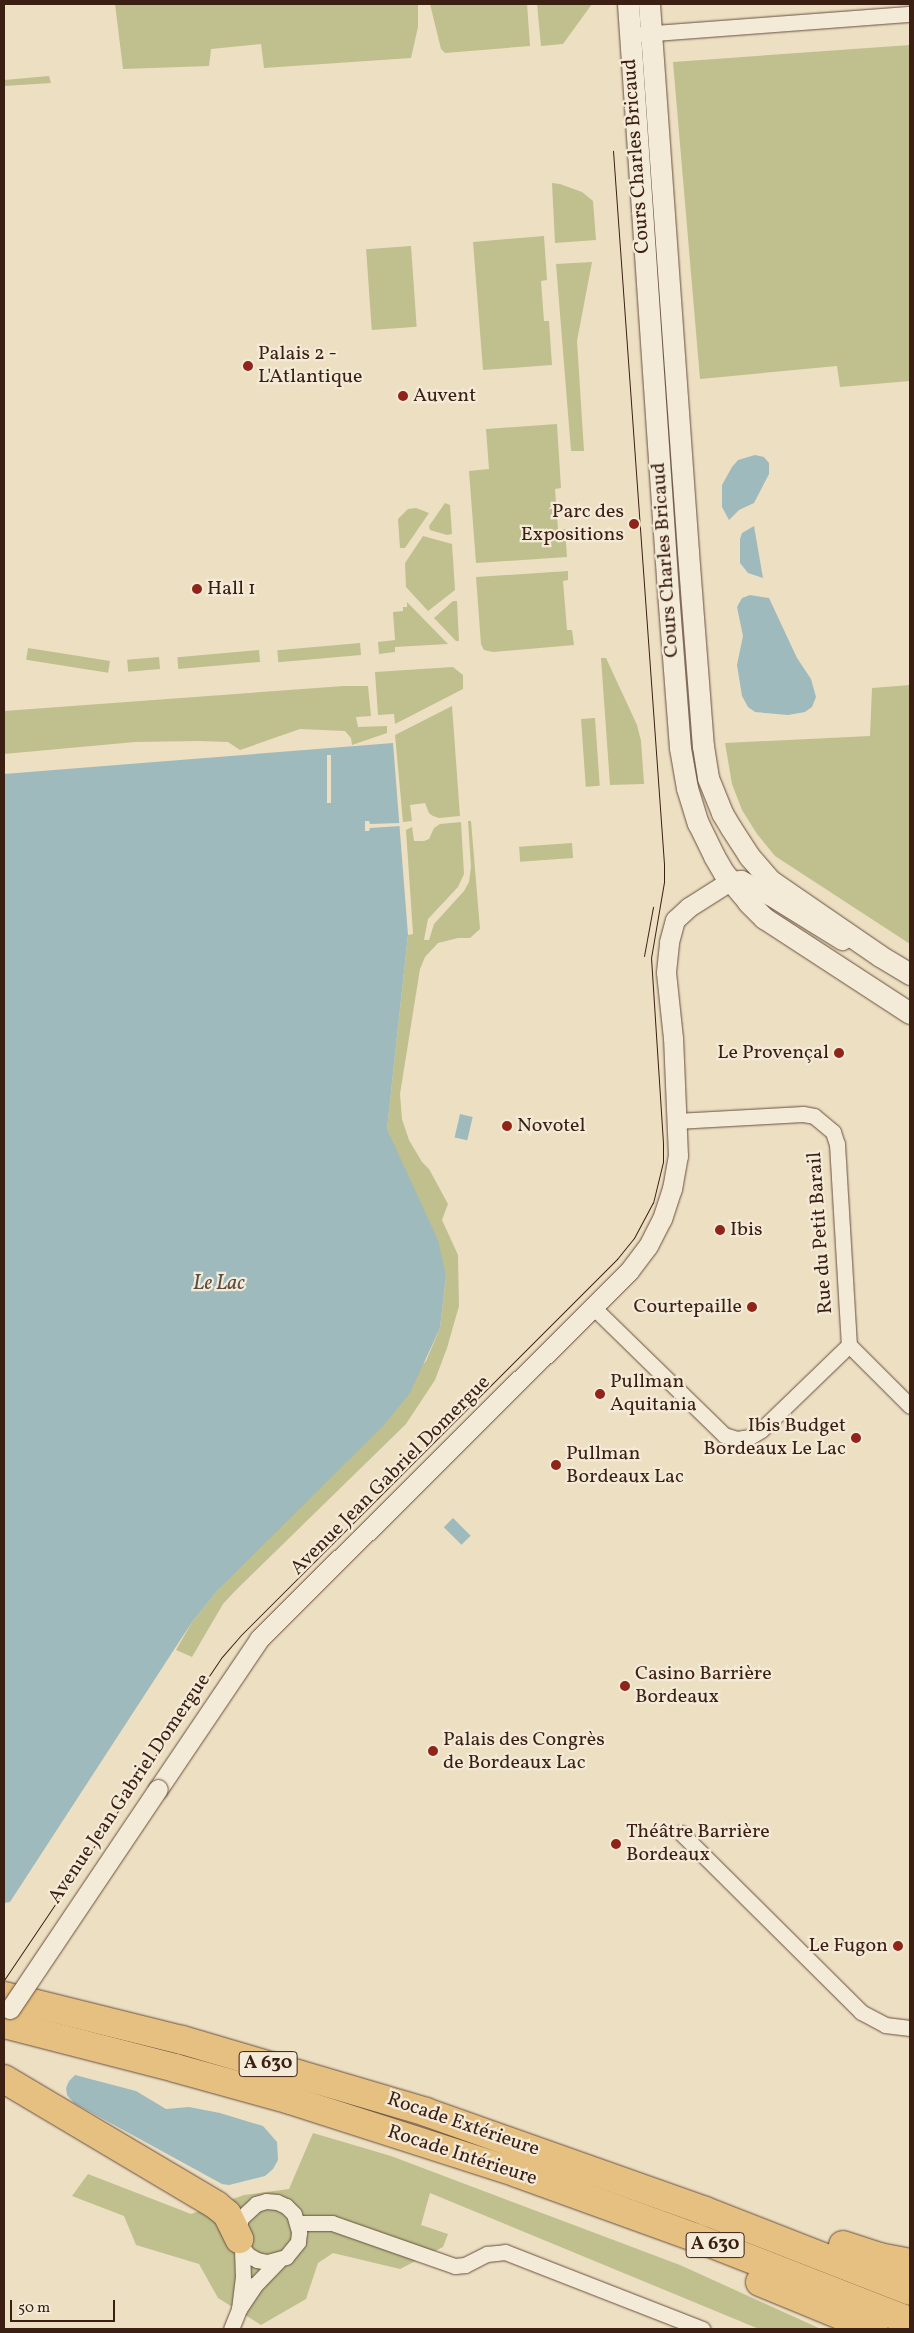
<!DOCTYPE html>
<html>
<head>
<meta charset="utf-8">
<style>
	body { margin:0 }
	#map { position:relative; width:914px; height:2333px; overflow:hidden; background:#eddfc2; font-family:Vollkorn,serif }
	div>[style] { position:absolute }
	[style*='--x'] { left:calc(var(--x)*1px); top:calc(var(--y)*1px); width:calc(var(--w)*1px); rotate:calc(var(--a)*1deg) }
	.green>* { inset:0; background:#bfc08e; transform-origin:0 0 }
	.water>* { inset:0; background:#9ebabd; transform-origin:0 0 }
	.pier>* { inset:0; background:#eddfc2; transform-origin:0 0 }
	.roads { filter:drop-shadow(0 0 1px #684f3f) drop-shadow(0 0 1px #684f3f) }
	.minor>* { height:15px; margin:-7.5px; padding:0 7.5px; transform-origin:7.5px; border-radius:7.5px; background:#f3ead7 }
	.tertiary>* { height:19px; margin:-9.5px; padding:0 9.5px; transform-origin:9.5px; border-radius:9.5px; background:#f3ead7 }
	.secondary>* { height:21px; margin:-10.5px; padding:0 10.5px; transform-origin:10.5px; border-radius:10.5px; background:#f3ead7 }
	.motorway>* { height:28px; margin:-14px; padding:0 14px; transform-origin:14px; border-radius:14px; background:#e6c081 }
	.tram>* { height:1px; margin:-0.5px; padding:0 0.5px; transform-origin:0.5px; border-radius:0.5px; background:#3c1f13 }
	.bridges { filter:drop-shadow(0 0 1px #684f3f) drop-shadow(0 0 1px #684f3f) }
	.tertiary-bridge>* { height:19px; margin:-9.5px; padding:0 9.5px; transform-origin:9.5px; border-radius:9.5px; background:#f3ead7 }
	.dots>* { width:14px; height:14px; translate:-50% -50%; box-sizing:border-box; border:2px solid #f3ead7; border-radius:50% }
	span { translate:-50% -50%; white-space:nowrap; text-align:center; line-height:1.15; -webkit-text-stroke:4.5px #f3ead7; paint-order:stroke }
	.shield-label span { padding:1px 4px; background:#f3ead7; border:1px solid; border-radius:4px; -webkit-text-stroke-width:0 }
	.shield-label { font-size:19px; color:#3c1f13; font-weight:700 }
	.street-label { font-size:20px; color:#3c1f13 }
	.poi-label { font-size:20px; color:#3c1f13 }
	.left { translate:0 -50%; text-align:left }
	.right { translate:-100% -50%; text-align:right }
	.water-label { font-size:21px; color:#594e46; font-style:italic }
	.frame { position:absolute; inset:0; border:5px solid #3c1f13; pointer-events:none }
	.scale { position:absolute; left:10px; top:2300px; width:105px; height:22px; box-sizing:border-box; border:2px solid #3c1f13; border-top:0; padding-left:6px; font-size:15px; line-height:18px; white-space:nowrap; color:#3c1f13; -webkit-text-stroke:4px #f3ead7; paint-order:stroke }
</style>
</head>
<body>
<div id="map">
	<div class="green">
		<i style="clip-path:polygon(115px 4px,418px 4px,418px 27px,411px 58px,264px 68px,261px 44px,211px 49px,209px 66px,123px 69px)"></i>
		<i style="clip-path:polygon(430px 4px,527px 4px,530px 46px,445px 53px,441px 49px)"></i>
		<i style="clip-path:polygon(537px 4px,592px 4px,563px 44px,541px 46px)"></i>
		<i style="clip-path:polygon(910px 45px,910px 381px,840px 387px,837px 366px,700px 379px,673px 62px)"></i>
		<i style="clip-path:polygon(49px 76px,51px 83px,4px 86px,4px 80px)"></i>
		<i style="clip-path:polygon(552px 183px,560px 184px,582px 192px,593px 201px,596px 240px,555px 243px)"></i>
		<i style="clip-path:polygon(544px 236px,547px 280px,541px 281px,544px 321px,549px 321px,552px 365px,483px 370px,473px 242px)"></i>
		<i style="left:411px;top:246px;width:81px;height:45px;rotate:86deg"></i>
		<i style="clip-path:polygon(592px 262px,577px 341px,584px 451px,571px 451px,556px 264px)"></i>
		<i style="clip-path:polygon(557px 424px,561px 488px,555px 489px,558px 529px,565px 529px,567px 557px,476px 563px,469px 471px,489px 469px,486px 429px)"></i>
		<i style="clip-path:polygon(445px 503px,450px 505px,452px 534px,447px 535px,430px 530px,429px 526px)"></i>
		<i style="clip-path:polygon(416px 508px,429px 513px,405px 548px,400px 548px,398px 519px,408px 509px)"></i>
		<i style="clip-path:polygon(423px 536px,452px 544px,455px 590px,428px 611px,406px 587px,405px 563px)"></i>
		<i style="clip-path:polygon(568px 571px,568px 580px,563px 581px,567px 630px,572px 630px,574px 645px,493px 652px,484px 650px,481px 644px,476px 577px)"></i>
		<i style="clip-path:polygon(453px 601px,457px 601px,459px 641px,456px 641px,434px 618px)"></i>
		<i style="clip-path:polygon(407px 602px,448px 644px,395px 647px,395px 652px,379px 654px,378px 642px,395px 640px,393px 612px,403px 611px,403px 607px,407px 607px)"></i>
		<i style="left:360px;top:643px;width:12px;height:83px;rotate:85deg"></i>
		<i style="left:259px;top:650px;width:12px;height:82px;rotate:85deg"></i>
		<i style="left:159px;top:657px;width:12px;height:32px;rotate:85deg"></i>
		<i style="clip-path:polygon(601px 658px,606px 658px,637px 725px,641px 741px,644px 784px,610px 785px)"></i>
		<i style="left:110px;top:661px;width:12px;height:83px;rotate:99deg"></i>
		<i style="clip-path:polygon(453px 667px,463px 675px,463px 689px,395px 724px,394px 714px,378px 715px,375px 672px)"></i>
		<i style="clip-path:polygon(910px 685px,910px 944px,775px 856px,757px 834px,742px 810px,732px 784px,725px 743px,870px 736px,872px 688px)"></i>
		<i style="clip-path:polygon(344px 686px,368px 686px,371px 716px,356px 717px,358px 727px,387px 726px,387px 733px,352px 745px,351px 738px,345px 731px,300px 729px,240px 750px,228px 742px,199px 741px,135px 742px,4px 754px,4px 711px)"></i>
		<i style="clip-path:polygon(452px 706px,460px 816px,439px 818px,433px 816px,429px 813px,425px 803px,410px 805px,412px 821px,403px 822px,395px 735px)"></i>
		<i style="left:595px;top:718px;width:68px;height:14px;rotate:86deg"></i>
		<i style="clip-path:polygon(468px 821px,471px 821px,480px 929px,470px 938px,458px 938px,438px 943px,425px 957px,420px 969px,400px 1094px,402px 1119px,409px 1140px,422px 1162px,429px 1169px,448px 1204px,442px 1220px,458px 1255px,459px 1306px,447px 1348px,435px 1380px,406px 1424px,235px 1591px,223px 1604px,192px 1657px,176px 1650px,192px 1622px,218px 1590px,426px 1361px,440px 1328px,446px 1276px,387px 1129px,408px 935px,413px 934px,406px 830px,412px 827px,414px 841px,424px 841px,429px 839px,434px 828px,440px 824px,461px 822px,464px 874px,458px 887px,428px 919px,424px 940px,429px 940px,434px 924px,464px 891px,469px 882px,471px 867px)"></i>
		<i style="left:572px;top:843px;width:15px;height:53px;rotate:86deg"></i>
		<i style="clip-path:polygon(313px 2133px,391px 2156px,680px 2265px,821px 2329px,759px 2329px,430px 2193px,421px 2225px,448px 2234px,443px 2247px,400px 2269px,333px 2253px,318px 2263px,306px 2299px,261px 2325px,218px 2298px,199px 2264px,136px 2245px,124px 2216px,72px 2196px,88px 2174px,191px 2214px,244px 2195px,289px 2189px)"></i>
	</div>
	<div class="water">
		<i style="clip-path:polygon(755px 455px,764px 457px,769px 463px,769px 474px,754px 503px,739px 510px,729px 520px,722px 507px,722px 485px,732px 467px,738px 460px)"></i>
		<i style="clip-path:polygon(754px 526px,763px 578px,748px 573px,740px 563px,740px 539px,742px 533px)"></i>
		<i style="clip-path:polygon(750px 595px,769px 598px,797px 658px,811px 679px,816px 697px,812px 707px,805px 712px,788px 715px,755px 712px,748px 707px,742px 696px,737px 665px,743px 636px,737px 607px,742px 598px)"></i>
		<i style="clip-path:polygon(393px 743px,408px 935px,387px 1129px,438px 1240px,446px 1276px,440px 1328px,410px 1393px,384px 1425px,218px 1590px,192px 1622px,10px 1902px,4px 1903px,4px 774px)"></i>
		<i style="left:460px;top:1114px;width:13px;height:24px;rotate:13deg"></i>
		<i style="left:453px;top:1518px;width:25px;height:13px;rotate:45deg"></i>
		<i style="clip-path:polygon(75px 2075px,136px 2091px,166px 2109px,189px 2107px,220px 2113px,263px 2126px,277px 2142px,278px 2160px,273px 2169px,265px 2176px,229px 2185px,222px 2184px,74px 2103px,67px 2095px,66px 2088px,69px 2081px)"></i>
	</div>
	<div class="pier">
		<i style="left:327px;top:755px;width:4px;height:48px"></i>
		<i style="clip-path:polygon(365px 821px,369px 821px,370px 824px,400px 823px,400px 826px,370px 828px,369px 831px,365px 831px)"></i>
	</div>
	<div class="roads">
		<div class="minor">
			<i style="--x:642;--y:34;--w:269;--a:-4.3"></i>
			<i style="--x:676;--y:1121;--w:127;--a:-3.2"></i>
			<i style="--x:803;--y:1114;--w:11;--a:10"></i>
			<i style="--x:814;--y:1116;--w:25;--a:40"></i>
			<i style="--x:833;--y:1132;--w:13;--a:72"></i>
			<i style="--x:837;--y:1144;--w:201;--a:86.6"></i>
			<i style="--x:593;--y:1307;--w:183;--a:44.3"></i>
			<i style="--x:724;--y:1435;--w:14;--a:17"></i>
			<i style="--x:737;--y:1439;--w:13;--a:-9"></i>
			<i style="--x:750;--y:1437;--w:13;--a:-32"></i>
			<i style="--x:761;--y:1430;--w:122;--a:-44"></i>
			<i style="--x:849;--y:1345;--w:86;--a:45"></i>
			<i style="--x:681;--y:1833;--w:254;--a:44.8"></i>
			<i style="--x:861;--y:2012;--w:27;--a:28"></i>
			<i style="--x:885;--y:2025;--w:25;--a:7"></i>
			<i style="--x:298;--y:2223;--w:34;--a:0"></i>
			<i style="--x:332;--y:2223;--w:130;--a:19.3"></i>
			<i style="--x:455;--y:2266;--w:10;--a:-6"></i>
			<i style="--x:465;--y:2265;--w:25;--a:-27"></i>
			<i style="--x:487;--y:2254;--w:18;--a:-6"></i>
			<i style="--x:505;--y:2252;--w:212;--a:21.3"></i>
			<i style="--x:239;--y:2309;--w:31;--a:-83"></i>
			<i style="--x:243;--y:2278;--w:31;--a:-92"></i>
			<i style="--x:242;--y:2247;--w:19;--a:-102"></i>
			<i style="--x:238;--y:2228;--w:10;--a:-73"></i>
			<i style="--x:241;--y:2218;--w:21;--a:-43"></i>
			<i style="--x:256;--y:2204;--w:10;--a:-17"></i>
			<i style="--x:266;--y:2201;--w:11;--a:5"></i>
			<i style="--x:277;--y:2202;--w:10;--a:24"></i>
			<i style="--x:286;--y:2206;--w:11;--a:45"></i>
			<i style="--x:294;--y:2214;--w:19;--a:74"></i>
			<i style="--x:299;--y:2232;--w:10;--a:96"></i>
			<i style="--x:298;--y:2242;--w:19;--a:129"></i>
			<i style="--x:286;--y:2257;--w:20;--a:165"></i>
			<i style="--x:267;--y:2262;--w:10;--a:-169"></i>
			<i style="--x:257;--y:2260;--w:10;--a:-151"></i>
			<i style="--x:248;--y:2255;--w:10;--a:-127"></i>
			<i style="--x:231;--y:2329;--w:22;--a:-68"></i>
			<i style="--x:239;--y:2309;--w:30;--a:-56"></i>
			<i style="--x:256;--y:2284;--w:32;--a:-46"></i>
		</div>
		<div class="tertiary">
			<i style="--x:158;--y:1789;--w:181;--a:-56"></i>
			<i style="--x:259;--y:1639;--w:522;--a:-44.84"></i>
			<i style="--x:629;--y:1271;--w:31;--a:-53"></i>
			<i style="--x:648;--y:1246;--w:30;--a:-63"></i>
			<i style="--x:662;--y:1219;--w:32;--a:-72"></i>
			<i style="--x:672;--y:1189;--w:34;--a:-80"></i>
			<i style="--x:678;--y:1156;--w:118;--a:-92.4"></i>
			<i style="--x:673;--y:1038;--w:66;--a:-96.1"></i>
			<i style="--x:666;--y:972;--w:30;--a:-84"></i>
			<i style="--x:669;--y:942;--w:23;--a:-75"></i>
			<i style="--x:675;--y:920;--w:19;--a:-43"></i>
			<i style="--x:689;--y:907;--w:49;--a:-32.4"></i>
			<i style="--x:730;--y:881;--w:11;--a:-5"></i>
			<i style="--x:741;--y:880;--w:32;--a:28"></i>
			<i style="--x:769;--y:895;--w:86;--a:31.7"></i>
		</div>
		<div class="secondary">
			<i style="--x:628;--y:4;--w:589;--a:86.11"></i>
			<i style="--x:668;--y:592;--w:156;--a:85.6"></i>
			<i style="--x:680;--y:748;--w:41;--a:80.1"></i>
			<i style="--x:687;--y:788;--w:37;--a:73"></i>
			<i style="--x:698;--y:823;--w:37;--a:64"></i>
			<i style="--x:714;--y:856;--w:20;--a:60"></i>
			<i style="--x:724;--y:873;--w:38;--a:50"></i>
			<i style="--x:748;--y:902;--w:23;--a:45"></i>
			<i style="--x:764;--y:918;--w:174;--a:33.1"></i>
			<i style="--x:649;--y:4;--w:549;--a:85.93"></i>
			<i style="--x:688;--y:552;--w:195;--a:85.6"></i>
			<i style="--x:703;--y:746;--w:32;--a:81"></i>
			<i style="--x:708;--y:778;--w:38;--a:68"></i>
			<i style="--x:722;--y:813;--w:17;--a:59"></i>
			<i style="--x:731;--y:828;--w:33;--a:57"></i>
			<i style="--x:749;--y:856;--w:33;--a:49"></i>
			<i style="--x:771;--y:881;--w:132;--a:34.5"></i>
			<i style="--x:880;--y:956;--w:35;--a:31"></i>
		</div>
		<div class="motorway">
			<i style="--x:4;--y:1996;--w:183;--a:13.9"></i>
			<i style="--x:182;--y:2040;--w:254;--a:16.4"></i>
			<i style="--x:426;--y:2112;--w:296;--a:19.5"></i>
			<i style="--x:705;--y:2211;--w:220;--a:21.3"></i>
			<i style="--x:4;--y:2024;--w:177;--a:14.4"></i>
			<i style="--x:175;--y:2068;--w:119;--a:15.5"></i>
			<i style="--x:290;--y:2100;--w:238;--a:17.8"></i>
			<i style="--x:517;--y:2173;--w:191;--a:19.9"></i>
			<i style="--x:697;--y:2238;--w:229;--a:21.3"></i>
			<i style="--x:4;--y:2079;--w:247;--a:30.7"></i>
			<i style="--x:216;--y:2205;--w:14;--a:39"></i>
			<i style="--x:227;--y:2214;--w:28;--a:64"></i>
			<i style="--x:843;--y:2245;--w:38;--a:18"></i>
			<i style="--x:879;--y:2257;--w:32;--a:11"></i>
			<i style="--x:760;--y:2282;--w:123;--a:22.4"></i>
		</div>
	</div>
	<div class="tram">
		<i style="--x:644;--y:956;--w:50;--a:-79.6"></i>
		<i style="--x:4;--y:1980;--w:388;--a:-56"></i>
		<i style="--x:221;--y:1658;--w:30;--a:-49"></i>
		<i style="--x:241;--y:1635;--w:532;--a:-45"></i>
		<i style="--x:617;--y:1259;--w:27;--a:-51"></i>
		<i style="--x:634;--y:1238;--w:40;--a:-62"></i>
		<i style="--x:653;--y:1203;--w:42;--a:-76.3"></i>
		<i style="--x:663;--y:1162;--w:19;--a:-90"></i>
		<i style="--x:663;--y:1143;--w:185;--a:-93.7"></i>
		<i style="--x:651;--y:958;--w:77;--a:-80.3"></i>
		<i style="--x:664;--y:882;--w:18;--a:-90"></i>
		<i style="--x:664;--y:864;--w:715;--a:-94.09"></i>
	</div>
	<div class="bridges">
		<div class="tertiary-bridge">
			<i style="--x:10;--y:2009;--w:265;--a:-56.1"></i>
		</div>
	</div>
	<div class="dots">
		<i style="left:248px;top:366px;background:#8f2418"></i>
		<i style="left:403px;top:396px;background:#8f2418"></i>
		<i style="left:634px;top:524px;background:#8f2418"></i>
		<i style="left:197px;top:589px;background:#8f2418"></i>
		<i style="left:839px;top:1053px;background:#8f2418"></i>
		<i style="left:507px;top:1126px;background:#8f2418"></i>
		<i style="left:720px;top:1230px;background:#8f2418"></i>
		<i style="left:752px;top:1307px;background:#8f2418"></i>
		<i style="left:600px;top:1394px;background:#8f2418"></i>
		<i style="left:856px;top:1438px;background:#8f2418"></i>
		<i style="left:556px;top:1465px;background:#8f2418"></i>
		<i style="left:625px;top:1686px;background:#8f2418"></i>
		<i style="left:433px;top:1751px;background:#8f2418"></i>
		<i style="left:616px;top:1844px;background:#8f2418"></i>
		<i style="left:898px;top:1946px;background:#8f2418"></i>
	</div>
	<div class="shield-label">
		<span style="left:268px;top:2064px">A 630</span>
		<span style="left:715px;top:2245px">A 630</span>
	</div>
	<div class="street-label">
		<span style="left:637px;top:156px;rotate:-94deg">Cours Charles Bricaud</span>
		<span style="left:666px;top:560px;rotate:-94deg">Cours Charles Bricaud</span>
		<span style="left:821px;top:1233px;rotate:-94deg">Rue du Petit Barail</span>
		<span style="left:391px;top:1476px;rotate:-45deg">Avenue Jean Gabriel Domergue</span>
		<span style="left:130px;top:1789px;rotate:-56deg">Avenue Jean Gabriel Domergue</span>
		<span style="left:463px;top:2125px;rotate:19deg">Rocade Extérieure</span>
		<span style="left:462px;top:2156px;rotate:18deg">Rocade Intérieure</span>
	</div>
	<div class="poi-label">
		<span class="left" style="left:258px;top:366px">Palais 2 -<br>L'Atlantique</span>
		<span class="left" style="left:413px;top:396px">Auvent</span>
		<span class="right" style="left:624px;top:524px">Parc des<br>Expositions</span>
		<span class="left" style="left:207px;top:589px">Hall 1</span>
		<span class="right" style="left:829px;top:1053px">Le Provençal</span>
		<span class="left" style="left:517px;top:1126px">Novotel</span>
		<span class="left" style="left:730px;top:1230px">Ibis</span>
		<span class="right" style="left:742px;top:1307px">Courtepaille</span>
		<span class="left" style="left:610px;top:1394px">Pullman<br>Aquitania</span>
		<span class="right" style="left:846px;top:1438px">Ibis Budget<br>Bordeaux Le Lac</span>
		<span class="left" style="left:566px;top:1466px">Pullman<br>Bordeaux Lac</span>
		<span class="left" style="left:635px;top:1686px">Casino Barrière<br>Bordeaux</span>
		<span class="left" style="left:443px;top:1752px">Palais des Congrès<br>de Bordeaux Lac</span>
		<span class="left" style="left:626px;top:1844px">Théâtre Barrière<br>Bordeaux</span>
		<span class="right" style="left:888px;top:1946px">Le Fugon</span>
	</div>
	<div class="water-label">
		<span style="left:219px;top:1284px">Le Lac</span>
	</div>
	<div class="frame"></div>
	<div class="scale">50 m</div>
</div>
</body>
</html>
